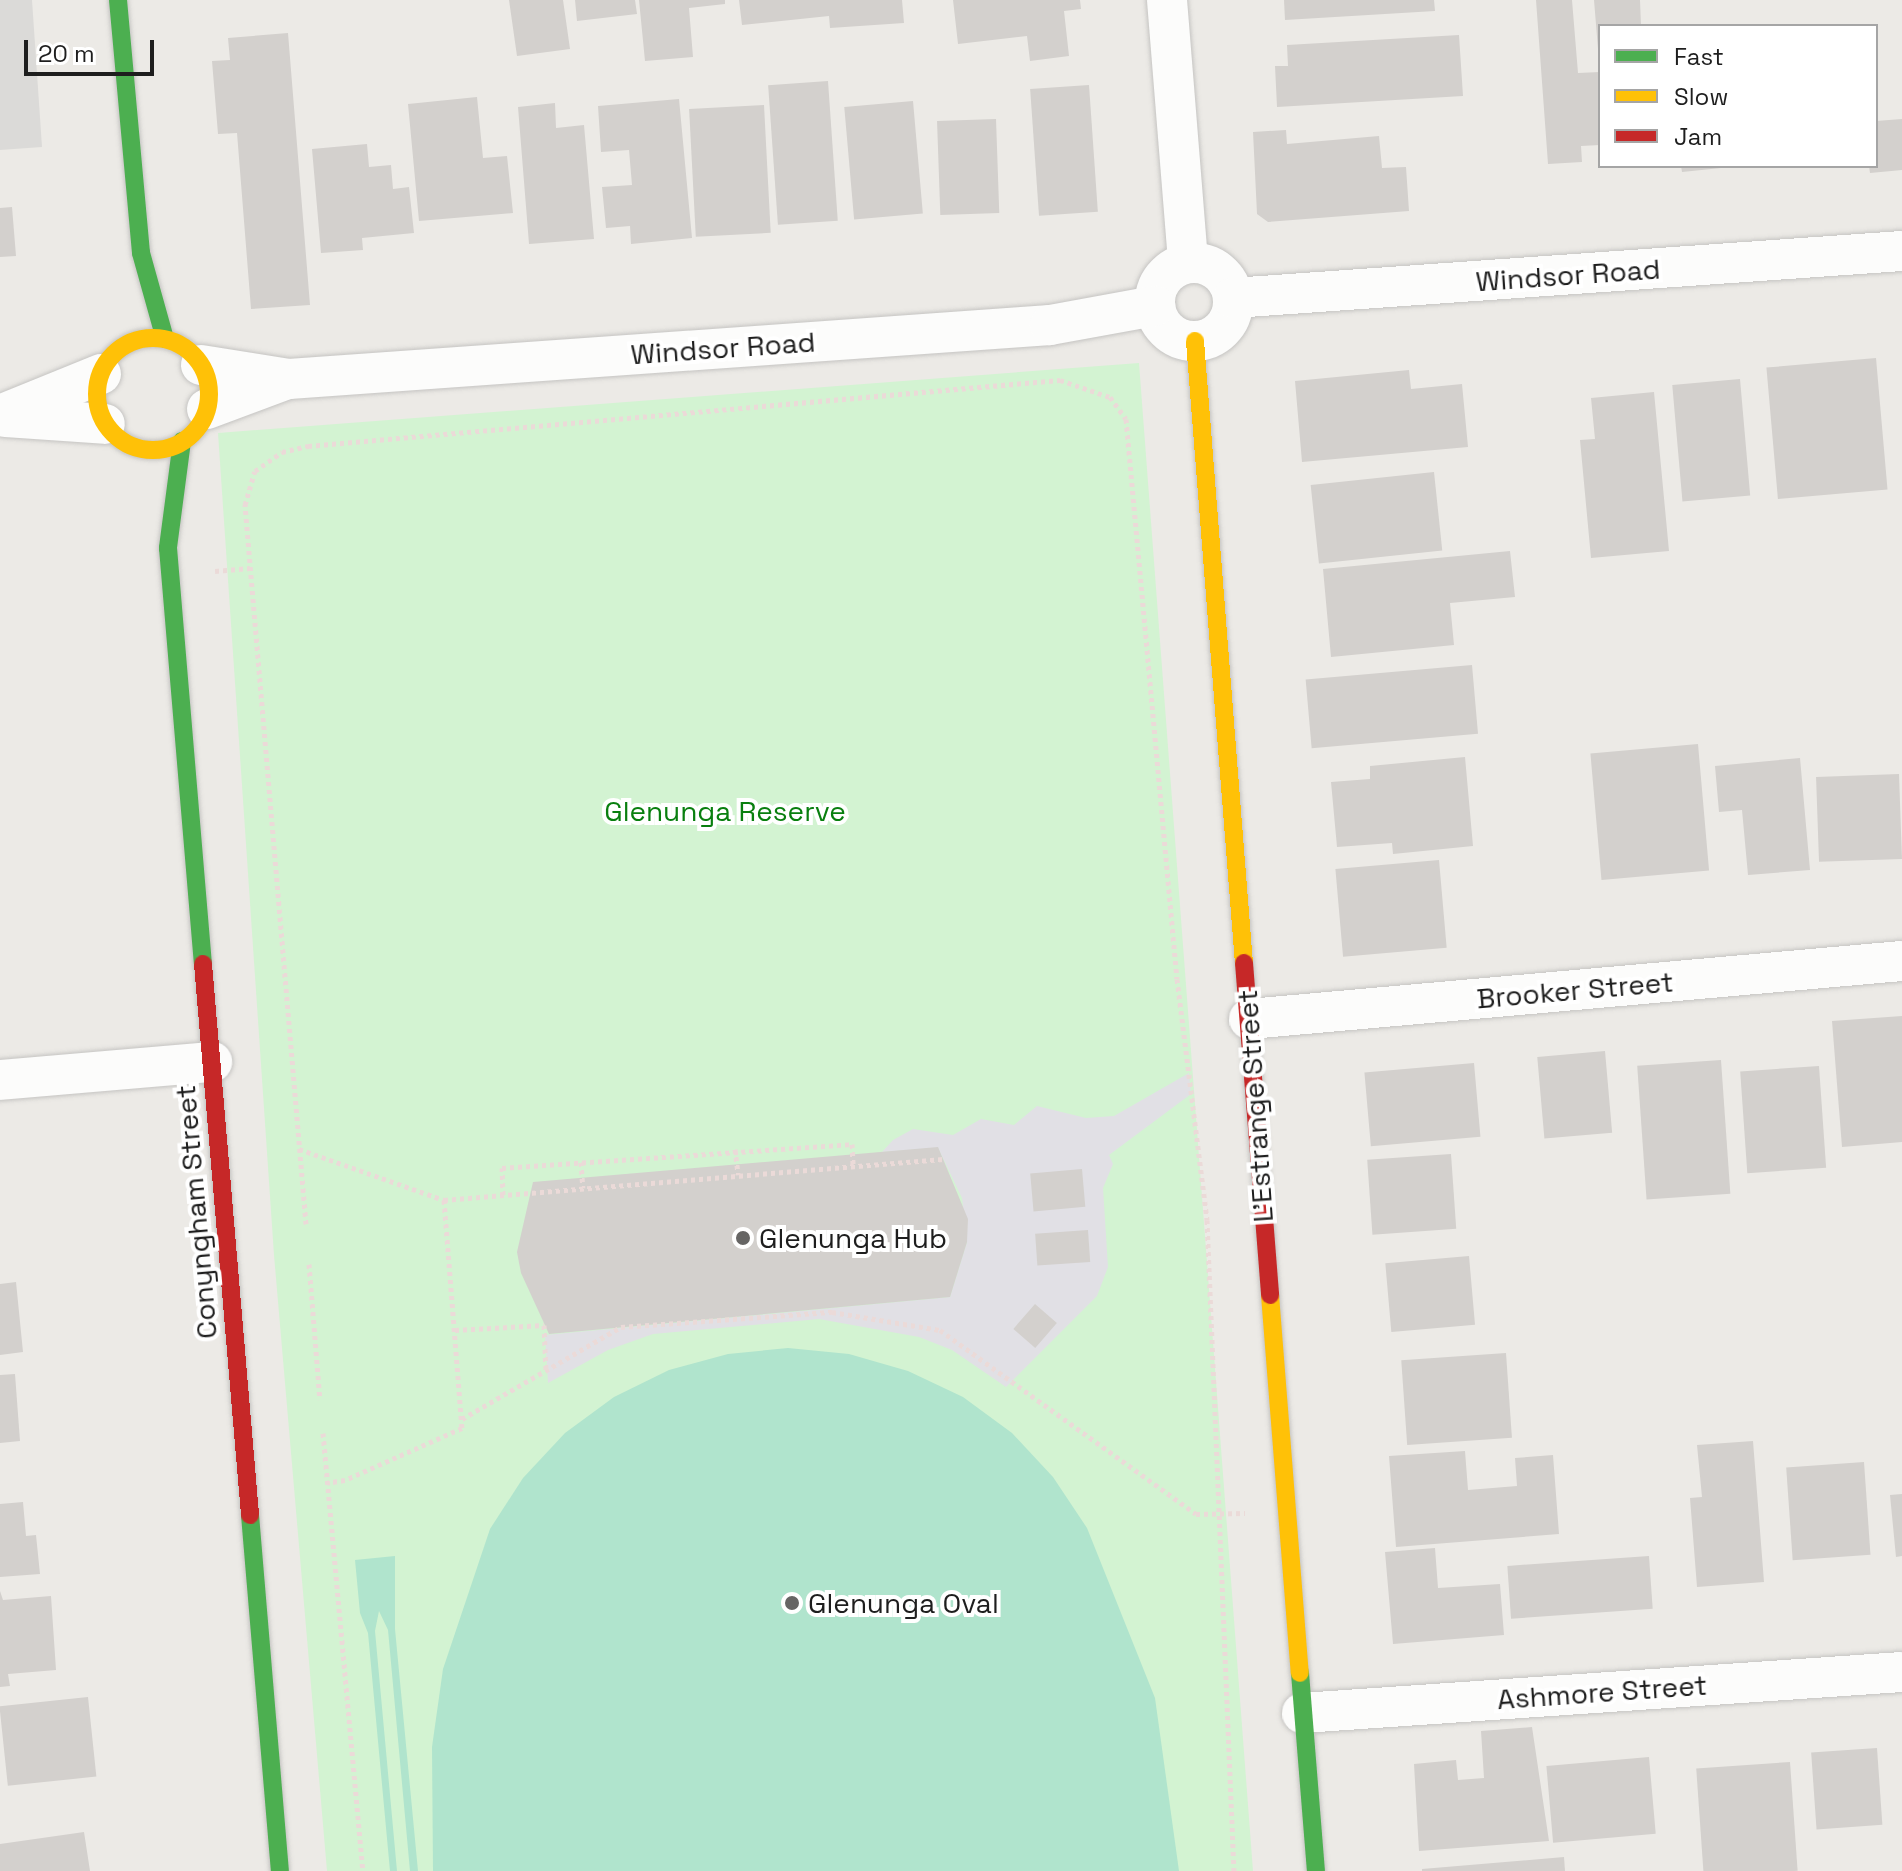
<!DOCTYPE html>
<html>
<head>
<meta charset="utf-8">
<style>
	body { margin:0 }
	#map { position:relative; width:1902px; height:1871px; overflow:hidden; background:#eceae6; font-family:"Space Grotesk",sans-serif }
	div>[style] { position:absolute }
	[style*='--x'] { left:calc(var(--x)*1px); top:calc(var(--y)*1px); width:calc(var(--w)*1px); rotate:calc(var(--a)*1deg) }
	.residential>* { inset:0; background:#dbdad8 }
	.park>* { inset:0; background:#d3f3d2 }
	.pitch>* { inset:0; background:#b0e4cd }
	.plaza>* { inset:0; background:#e1e0e5 }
	.building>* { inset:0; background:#d3d0cd; transform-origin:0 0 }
	.path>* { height:5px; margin-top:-2.5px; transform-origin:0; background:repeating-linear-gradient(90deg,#ebdad8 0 4px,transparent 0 8px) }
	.roads { filter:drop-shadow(0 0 2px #c5c4c2) drop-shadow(0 0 2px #c5c4c2) }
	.street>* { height:40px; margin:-20px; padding:0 20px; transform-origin:20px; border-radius:20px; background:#fcfcfb }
	.street>.ring { margin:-20px; padding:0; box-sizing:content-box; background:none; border:40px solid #fcfcfb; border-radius:50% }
	.fast>* { height:18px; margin:-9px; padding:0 9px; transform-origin:9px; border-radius:9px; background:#4caf50 }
	.slow>* { height:18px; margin:-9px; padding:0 9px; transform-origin:9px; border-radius:9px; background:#ffc107 }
	.slow>.ring { margin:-9px; padding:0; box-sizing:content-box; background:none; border:18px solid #ffc107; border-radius:50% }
	.jam>* { height:18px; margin:-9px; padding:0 9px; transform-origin:9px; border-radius:9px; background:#c62828 }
	.dots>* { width:22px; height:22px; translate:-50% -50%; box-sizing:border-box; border:4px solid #fff; border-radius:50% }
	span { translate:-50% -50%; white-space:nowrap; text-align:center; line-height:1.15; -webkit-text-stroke:8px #fff; paint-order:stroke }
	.street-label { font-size:28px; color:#1e1e1e }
	.park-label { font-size:28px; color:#097f0f }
	.poi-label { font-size:28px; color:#1e1e1e }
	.left { translate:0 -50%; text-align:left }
	.legend { position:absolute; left:1598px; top:24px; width:280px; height:144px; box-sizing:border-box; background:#fff; border:2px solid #a5a5a5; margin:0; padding:10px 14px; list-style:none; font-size:24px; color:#1e1e1e }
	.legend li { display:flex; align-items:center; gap:16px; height:40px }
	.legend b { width:40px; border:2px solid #a5a5a5 }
	.scale { position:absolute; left:24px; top:40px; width:130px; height:36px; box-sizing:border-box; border:4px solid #1e1e1e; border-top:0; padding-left:10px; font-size:24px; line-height:28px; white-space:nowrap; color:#1e1e1e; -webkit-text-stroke:6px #fff; paint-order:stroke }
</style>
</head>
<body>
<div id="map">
	<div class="residential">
		<i style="clip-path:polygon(0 0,32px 0,42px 147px,0 150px)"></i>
	</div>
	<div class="park">
		<i style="clip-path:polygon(1139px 363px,1253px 1871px,327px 1871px,274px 1255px,218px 433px)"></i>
	</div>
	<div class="pitch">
		<i style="clip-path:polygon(788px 1348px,849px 1354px,908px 1371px,963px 1397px,1012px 1433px,1053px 1477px,1087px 1528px,1155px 1698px,1179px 1871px,433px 1871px,432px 1747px,443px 1669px,490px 1529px,523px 1478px,565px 1433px,614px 1397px,669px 1370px,728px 1354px)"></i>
		<i style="clip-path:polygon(395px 1556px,395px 1629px,418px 1871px,410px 1871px,388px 1630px,379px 1611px,375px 1631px,397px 1871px,390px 1871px,368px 1633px,360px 1613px,355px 1560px)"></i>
	</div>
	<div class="plaza">
		<i style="clip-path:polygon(1189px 1073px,1191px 1094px,1109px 1155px,1113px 1164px,1103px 1188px,1108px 1267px,1097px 1296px,1006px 1387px,952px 1350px,919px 1337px,819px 1319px,653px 1334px,608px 1350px,548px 1383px,545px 1335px,950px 1297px,967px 1242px,962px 1198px,938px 1148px,882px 1152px,893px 1140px,913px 1129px,953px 1135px,981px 1119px,1014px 1125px,1037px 1106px,1086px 1118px,1114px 1116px)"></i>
	</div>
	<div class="building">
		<i style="clip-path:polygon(509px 0,563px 0,570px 49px,517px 56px)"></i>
		<i style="clip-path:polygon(575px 0,635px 0,637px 14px,577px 21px)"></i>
		<i style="clip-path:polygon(639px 0,725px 0,725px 4px,689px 8px,693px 57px,645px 61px)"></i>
		<i style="clip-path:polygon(739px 0,902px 0,904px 23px,830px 28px,829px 16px,742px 25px)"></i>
		<i style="clip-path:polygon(953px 0,1080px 0,1081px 9px,1064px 11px,1069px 56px,1030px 61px,1027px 36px,958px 44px)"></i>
		<i style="clip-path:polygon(1284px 0,1434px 0,1435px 11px,1285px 20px)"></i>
		<i style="clip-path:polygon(1536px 0,1572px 0,1578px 73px,1600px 72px,1600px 145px,1581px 146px,1582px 162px,1548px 164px)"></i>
		<i style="clip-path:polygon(1594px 0,1640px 0,1641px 26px,1600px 26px,1598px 49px)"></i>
		<i style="clip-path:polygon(288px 33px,310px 305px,251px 309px,237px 133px,218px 134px,212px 61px,230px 60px,228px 38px)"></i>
		<i style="clip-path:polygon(1459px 35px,1463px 96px,1277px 107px,1275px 66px,1288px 66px,1287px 45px)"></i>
		<i style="left:828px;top:81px;width:140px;height:60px;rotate:86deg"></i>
		<i style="left:1089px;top:85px;width:127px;height:59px;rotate:86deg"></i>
		<i style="clip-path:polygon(477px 97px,483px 158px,507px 156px,513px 213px,419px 221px,408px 104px)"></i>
		<i style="clip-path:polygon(679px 99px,692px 238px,631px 244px,630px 226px,606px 228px,602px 187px,632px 185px,629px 150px,601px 152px,598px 106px)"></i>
		<i style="left:913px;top:101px;width:113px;height:69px;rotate:85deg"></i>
		<i style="clip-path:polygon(555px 103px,556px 128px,584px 125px,594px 239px,529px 244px,518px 107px)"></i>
		<i style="left:764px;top:105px;width:128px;height:75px;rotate:87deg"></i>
		<i style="left:996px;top:119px;width:94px;height:59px;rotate:88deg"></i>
		<i style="clip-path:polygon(1902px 119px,1902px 170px,1870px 173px,1869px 166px,1876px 166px,1876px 121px)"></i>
		<i style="clip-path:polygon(1286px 130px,1287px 144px,1379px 136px,1382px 168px,1406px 167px,1409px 211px,1268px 222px,1257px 214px,1253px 132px)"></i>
		<i style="clip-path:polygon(367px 144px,369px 167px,391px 165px,393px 189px,409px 187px,414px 233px,362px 238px,363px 250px,321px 253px,312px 149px)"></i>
		<i style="clip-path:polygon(1681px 166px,1721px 166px,1721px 168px,1682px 172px)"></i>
		<i style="clip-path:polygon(12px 207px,16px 256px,0 257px,0 208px)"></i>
		<i style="left:1876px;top:358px;width:132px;height:110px;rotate:85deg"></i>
		<i style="clip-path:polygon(1409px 370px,1411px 389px,1462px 384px,1468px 447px,1302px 462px,1295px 381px)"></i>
		<i style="left:1740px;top:379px;width:117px;height:68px;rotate:85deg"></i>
		<i style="clip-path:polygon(1654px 392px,1669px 551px,1591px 558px,1580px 440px,1595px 439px,1591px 398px)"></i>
		<i style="left:1434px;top:472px;width:79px;height:124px;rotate:84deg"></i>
		<i style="clip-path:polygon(1510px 551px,1515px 597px,1450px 603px,1454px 645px,1331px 657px,1323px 569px)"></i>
		<i style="left:1472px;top:665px;width:69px;height:167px;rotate:85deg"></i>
		<i style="left:1698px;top:744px;width:127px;height:108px;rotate:85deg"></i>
		<i style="clip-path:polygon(1465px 757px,1473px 846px,1393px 854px,1392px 843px,1337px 847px,1331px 782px,1370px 779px,1370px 766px)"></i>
		<i style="clip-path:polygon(1800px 758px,1810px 870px,1748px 875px,1742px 810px,1719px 812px,1715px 766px)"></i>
		<i style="left:1899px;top:774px;width:85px;height:83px;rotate:88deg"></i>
		<i style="left:1439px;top:860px;width:88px;height:104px;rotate:85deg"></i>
		<i style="clip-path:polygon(1902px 1016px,1902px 1142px,1842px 1147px,1832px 1021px)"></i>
		<i style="left:1605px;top:1051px;width:82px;height:68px;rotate:85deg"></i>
		<i style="left:1721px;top:1060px;width:134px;height:84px;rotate:86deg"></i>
		<i style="left:1474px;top:1063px;width:74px;height:110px;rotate:85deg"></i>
		<i style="left:1819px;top:1066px;width:102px;height:79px;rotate:86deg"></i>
		<i style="clip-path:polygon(938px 1147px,968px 1219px,967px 1242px,950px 1297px,549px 1334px,521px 1273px,517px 1252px,533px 1182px)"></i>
		<i style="left:1451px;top:1154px;width:75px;height:84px;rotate:86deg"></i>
		<i style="left:1082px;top:1169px;width:38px;height:52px;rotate:85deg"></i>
		<i style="left:1088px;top:1230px;width:32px;height:53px;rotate:86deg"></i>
		<i style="left:1469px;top:1256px;width:69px;height:84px;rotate:85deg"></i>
		<i style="clip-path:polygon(16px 1282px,23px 1352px,0 1355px,0 1284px)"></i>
		<i style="left:1035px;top:1304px;width:29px;height:33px;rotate:41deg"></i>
		<i style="left:1506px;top:1353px;width:85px;height:105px;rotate:86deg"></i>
		<i style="clip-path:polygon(15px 1374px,20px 1441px,0 1443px,0 1375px)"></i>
		<i style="clip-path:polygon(1753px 1441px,1764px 1582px,1697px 1587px,1690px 1498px,1702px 1497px,1697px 1445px)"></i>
		<i style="clip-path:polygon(1465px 1451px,1468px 1490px,1517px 1486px,1515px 1458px,1553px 1455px,1559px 1534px,1396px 1547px,1389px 1456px)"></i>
		<i style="left:1864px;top:1462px;width:93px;height:78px;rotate:86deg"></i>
		<i style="clip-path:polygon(1902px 1494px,1902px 1556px,1896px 1557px,1890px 1495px)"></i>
		<i style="clip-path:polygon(23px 1502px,26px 1536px,36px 1535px,40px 1574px,0 1577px,0 1504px)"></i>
		<i style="clip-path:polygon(1435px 1548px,1438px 1588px,1500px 1584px,1504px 1635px,1393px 1644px,1385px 1552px)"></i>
		<i style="left:1649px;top:1556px;width:53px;height:142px;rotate:86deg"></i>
		<i style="clip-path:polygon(0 1591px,3px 1600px,51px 1596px,56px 1670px,8px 1674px,10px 1686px,0 1687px)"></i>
		<i style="left:88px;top:1697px;width:80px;height:89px;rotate:84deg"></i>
		<i style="clip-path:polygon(1532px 1727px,1549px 1841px,1419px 1851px,1414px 1764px,1456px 1760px,1458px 1780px,1484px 1778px,1481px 1731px)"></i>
		<i style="left:1877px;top:1748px;width:77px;height:66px;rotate:86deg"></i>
		<i style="left:1649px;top:1757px;width:77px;height:103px;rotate:85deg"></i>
		<i style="left:1790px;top:1762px;width:109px;height:94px;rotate:86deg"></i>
		<i style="clip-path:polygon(84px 1832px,90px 1871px,0 1871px,0 1844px)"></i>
		<i style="clip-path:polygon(1564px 1857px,1565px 1871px,1422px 1871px,1422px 1869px)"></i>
	</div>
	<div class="path">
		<i style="--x:215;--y:571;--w:35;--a:-5"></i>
		<i style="--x:299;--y:1149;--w:154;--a:19.4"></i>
		<i style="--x:444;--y:1200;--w:229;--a:85.5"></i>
		<i style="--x:462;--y:1428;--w:128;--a:156"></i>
		<i style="--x:345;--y:1480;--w:18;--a:171"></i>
		<i style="--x:735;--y:1149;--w:26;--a:83"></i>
		<i style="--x:581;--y:1162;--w:26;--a:86"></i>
		<i style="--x:503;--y:1195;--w:27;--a:-92"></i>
		<i style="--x:502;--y:1168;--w:351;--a:-3.9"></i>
		<i style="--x:852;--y:1144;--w:22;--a:87"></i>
		<i style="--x:444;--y:1200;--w:501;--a:-4.7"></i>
		<i style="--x:306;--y:1224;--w:722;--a:-94.85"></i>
		<i style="--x:245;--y:505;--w:35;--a:-74"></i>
		<i style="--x:255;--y:471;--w:33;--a:-35"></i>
		<i style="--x:282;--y:452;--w:27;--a:-13"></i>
		<i style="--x:308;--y:446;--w:755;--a:-5.02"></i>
		<i style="--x:1060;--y:380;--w:53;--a:18.8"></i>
		<i style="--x:1110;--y:397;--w:27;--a:54"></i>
		<i style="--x:1126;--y:419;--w:562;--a:84.8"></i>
		<i style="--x:1177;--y:979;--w:243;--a:82.9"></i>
		<i style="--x:1207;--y:1220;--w:652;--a:87.63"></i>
		<i style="--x:309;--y:1264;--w:136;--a:85.4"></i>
		<i style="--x:455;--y:1330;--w:89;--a:-3.2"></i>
		<i style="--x:544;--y:1325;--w:45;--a:87.5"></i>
		<i style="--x:462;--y:1419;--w:184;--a:-30.1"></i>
		<i style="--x:621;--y:1327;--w:212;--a:-4.1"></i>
		<i style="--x:832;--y:1312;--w:109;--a:9.5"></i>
		<i style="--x:940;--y:1330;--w:315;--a:35.7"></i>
		<i style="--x:1196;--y:1514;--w:49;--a:-1.2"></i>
		<i style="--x:323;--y:1433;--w:440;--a:84.8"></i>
	</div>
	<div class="roads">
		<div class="street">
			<i style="--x:1167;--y:0;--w:264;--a:85.4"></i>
			<i class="ring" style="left:1155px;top:263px;width:38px;height:38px"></i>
			<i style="--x:1233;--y:298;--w:671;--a:-4.02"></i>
			<i style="--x:201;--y:365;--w:89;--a:9"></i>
			<i style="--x:289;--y:379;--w:763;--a:-4.06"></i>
			<i style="--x:1050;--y:325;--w:107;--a:-10.3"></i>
			<i style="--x:207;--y:409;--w:83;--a:-20.4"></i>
			<i style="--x:0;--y:415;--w:109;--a:-22.1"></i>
			<i style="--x:6;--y:417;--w:99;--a:4"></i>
			<i style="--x:1249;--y:1019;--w:656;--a:-5.08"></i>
			<i style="--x:0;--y:1080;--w:213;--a:-4.9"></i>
			<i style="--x:1302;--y:1713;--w:601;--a:-3.91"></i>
		</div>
		<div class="fast">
			<i style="--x:118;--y:0;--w:254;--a:84.8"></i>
			<i style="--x:141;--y:253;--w:89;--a:74.4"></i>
			<i style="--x:182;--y:441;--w:108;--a:97.5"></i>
			<i style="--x:168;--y:548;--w:417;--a:85.2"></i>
			<i style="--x:250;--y:1515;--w:357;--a:85.2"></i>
			<i style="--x:1300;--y:1673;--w:199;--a:85.4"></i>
		</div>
		<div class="slow">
			<i class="ring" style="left:97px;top:338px;width:94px;height:94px"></i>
			<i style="--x:1195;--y:341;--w:624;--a:85.5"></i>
			<i style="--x:1270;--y:1295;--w:379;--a:85.5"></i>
		</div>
		<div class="jam">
			<i style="--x:1244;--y:963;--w:333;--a:85.5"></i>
			<i style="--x:203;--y:964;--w:553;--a:85.12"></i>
		</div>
	</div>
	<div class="dots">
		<i style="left:743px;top:1238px;background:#666564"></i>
		<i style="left:792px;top:1603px;background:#666564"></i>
	</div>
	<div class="street-label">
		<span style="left:1568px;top:275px;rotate:-4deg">Windsor Road</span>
		<span style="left:723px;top:348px;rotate:-4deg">Windsor Road</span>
		<span style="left:1575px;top:990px;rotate:-5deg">Brooker Street</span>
		<span style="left:1255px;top:1106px;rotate:-94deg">L'Estrange Street</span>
		<span style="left:196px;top:1212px;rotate:-95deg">Conyngham Street</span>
		<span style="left:1602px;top:1692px;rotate:-4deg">Ashmore Street</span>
	</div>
	<div class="park-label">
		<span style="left:725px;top:811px">Glenunga Reserve</span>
	</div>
	<div class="poi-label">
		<span class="left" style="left:759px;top:1238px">Glenunga Hub</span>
		<span class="left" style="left:808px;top:1603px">Glenunga Oval</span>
	</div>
	<ul class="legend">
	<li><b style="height:10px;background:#4caf50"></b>Fast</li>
	<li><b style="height:10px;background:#ffc107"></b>Slow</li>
	<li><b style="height:10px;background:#c62828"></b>Jam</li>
	</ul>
	<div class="scale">20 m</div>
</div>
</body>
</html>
